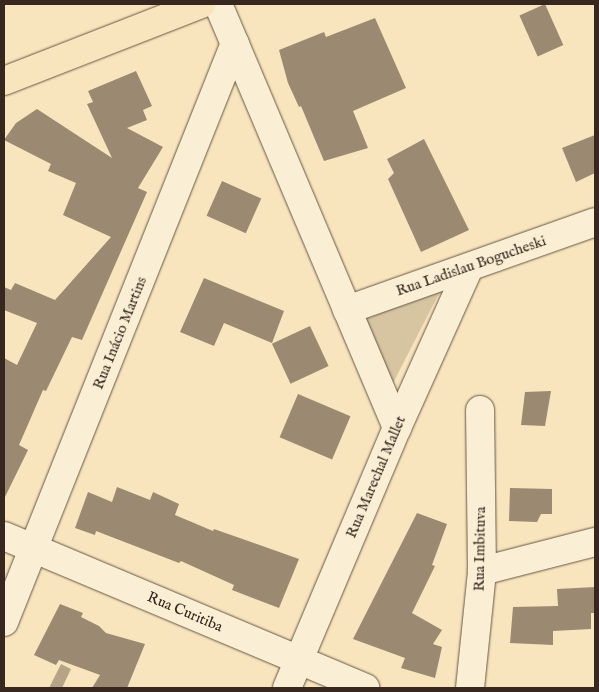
<!DOCTYPE html>
<html>
<head>
<meta charset="utf-8">
<style>
	body { margin:0 }
	#map { position:relative; width:599px; height:692px; overflow:hidden; background:#f8e5bd; font-family:"IM FELL English",serif }
	div>[style] { position:absolute }
	[style*='--x'] { left:calc(var(--x)*1px); top:calc(var(--y)*1px); width:calc(var(--w)*1px); rotate:calc(var(--a)*1deg) }
	.green>* { inset:0; background:#d7c5a2 }
	.water>* { inset:0; background:#b6a487 }
	.building>* { inset:0; background:#9b8a71; transform-origin:0 0 }
	.roads { filter:drop-shadow(0 0 1px #675646) drop-shadow(0 0 1px #675646) }
	.minor>* { height:28px; margin:-14px; padding:0 14px; transform-origin:14px; border-radius:14px; background:#faeed4 }
	.major>* { height:28px; margin:-14px; padding:0 14px; transform-origin:14px; border-radius:14px; background:#f8e5bd }
	span { translate:-50% -50%; white-space:nowrap; text-align:center; line-height:1.15; -webkit-text-stroke:4px #faeed4; paint-order:stroke }
	.street-label { font-size:15px; color:#37271e }
	.frame { position:absolute; inset:0; border:5px solid #37271e; pointer-events:none }
</style>
</head>
<body>
<div id="map">
	<div class="green">
		<i style="clip-path:polygon(446px 280px,392px 385px,362px 312px)"></i>
	</div>
	<div class="water">
		<i style="clip-path:polygon(61px 664px,71px 669px,62px 688px,49px 688px)"></i>
	</div>
	<div class="building">
		<i style="left:545px;top:4px;width:45px;height:28px;rotate:66deg"></i>
		<i style="clip-path:polygon(375px 18px,406px 88px,353px 111px,368px 148px,324px 161px,301px 106px,299px 107px,288px 83px,279px 50px,324px 32px,326px 37px)"></i>
		<i style="clip-path:polygon(136px 71px,152px 106px,143px 110px,147px 120px,127px 128px,163px 147px,138px 188px,147px 192px,82px 340px,72px 337px,46px 391px,43px 390px,19px 445px,28px 450px,4px 499px,4px 358px,17px 365px,37px 323px,4px 310px,4px 287px,11px 290px,15px 283px,55px 300px,111px 237px,63px 215px,76px 183px,48px 171px,51px 164px,4px 140px,16px 123px,37px 109px,112px 158px,87px 104px,93px 102px,88px 91px)"></i>
		<i style="clip-path:polygon(595px 135px,595px 173px,576px 182px,562px 148px)"></i>
		<i style="clip-path:polygon(424px 139px,469px 230px,421px 252px,388px 179px,394px 173px,387px 159px)"></i>
		<i style="left:222px;top:181px;width:43px;height:38px;rotate:24deg"></i>
		<i style="clip-path:polygon(204px 278px,284px 311px,272px 343px,224px 323px,214px 346px,180px 332px)"></i>
		<i style="left:310px;top:326px;width:44px;height:42px;rotate:65deg"></i>
		<i style="clip-path:polygon(551px 391px,545px 426px,521px 425px,525px 392px)"></i>
		<i style="left:298px;top:394px;width:57px;height:47px;rotate:23deg"></i>
		<i style="clip-path:polygon(117px 487px,150px 500px,153px 492px,179px 504px,175px 515px,213px 531px,214px 529px,299px 559px,279px 608px,232px 590px,234px 585px,181px 561px,179px 563px,96px 531px,95px 535px,75px 528px,88px 492px,112px 502px)"></i>
		<i style="clip-path:polygon(510px 488px,552px 489px,552px 514px,541px 514px,537px 522px,509px 521px)"></i>
		<i style="clip-path:polygon(417px 513px,447px 524px,432px 565px,435px 566px,412px 613px,442px 630px,433px 644px,442px 647px,435px 678px,401px 668px,405px 658px,353px 639px)"></i>
		<i style="clip-path:polygon(595px 587px,595px 613px,591px 613px,591px 629px,553px 631px,553px 645px,510px 643px,513px 607px,558px 606px,557px 589px)"></i>
		<i style="clip-path:polygon(60px 604px,83px 613px,81px 617px,99px 626px,106px 633px,145px 644px,127px 688px,92px 688px,100px 675px,59px 660px,56px 665px,34px 655px)"></i>
	</div>
	<div class="roads">
		<div class="minor">
			<i style="--x:218;--y:4;--w:460;--a:67.1"></i>
			<i style="--x:347;--y:310;--w:263;--a:-19.5"></i>
			<i style="--x:4;--y:536;--w:392;--a:22.8"></i>
			<i style="--x:482;--y:571;--w:117;--a:-14.4"></i>
			<i style="--x:4;--y:622;--w:623;--a:-68.25"></i>
			<i style="--x:287;--y:688;--w:282;--a:-67.1"></i>
			<i style="--x:397;--y:428;--w:175;--a:-65.8"></i>
			<i style="--x:470;--y:688;--w:118;--a:-84.1"></i>
			<i style="--x:482;--y:571;--w:161;--a:-90.7"></i>
		</div>
		<div class="major">
			<i style="--x:4;--y:81;--w:212;--a:-21.3"></i>
		</div>
	</div>
	<div class="street-label">
		<span style="left:471px;top:266px;rotate:-19deg">Rua Ladislau Bogucheski</span>
		<span style="left:120px;top:333px;rotate:-68deg">Rua Inácio Martins</span>
		<span style="left:376px;top:477px;rotate:-67deg">Rua Marechal Mallet</span>
		<span style="left:480px;top:549px;rotate:-89deg">Rua Imbituva</span>
		<span style="left:185px;top:612px;rotate:23deg">Rua Curitiba</span>
	</div>
	<div class="frame"></div>
</div>
</body>
</html>
